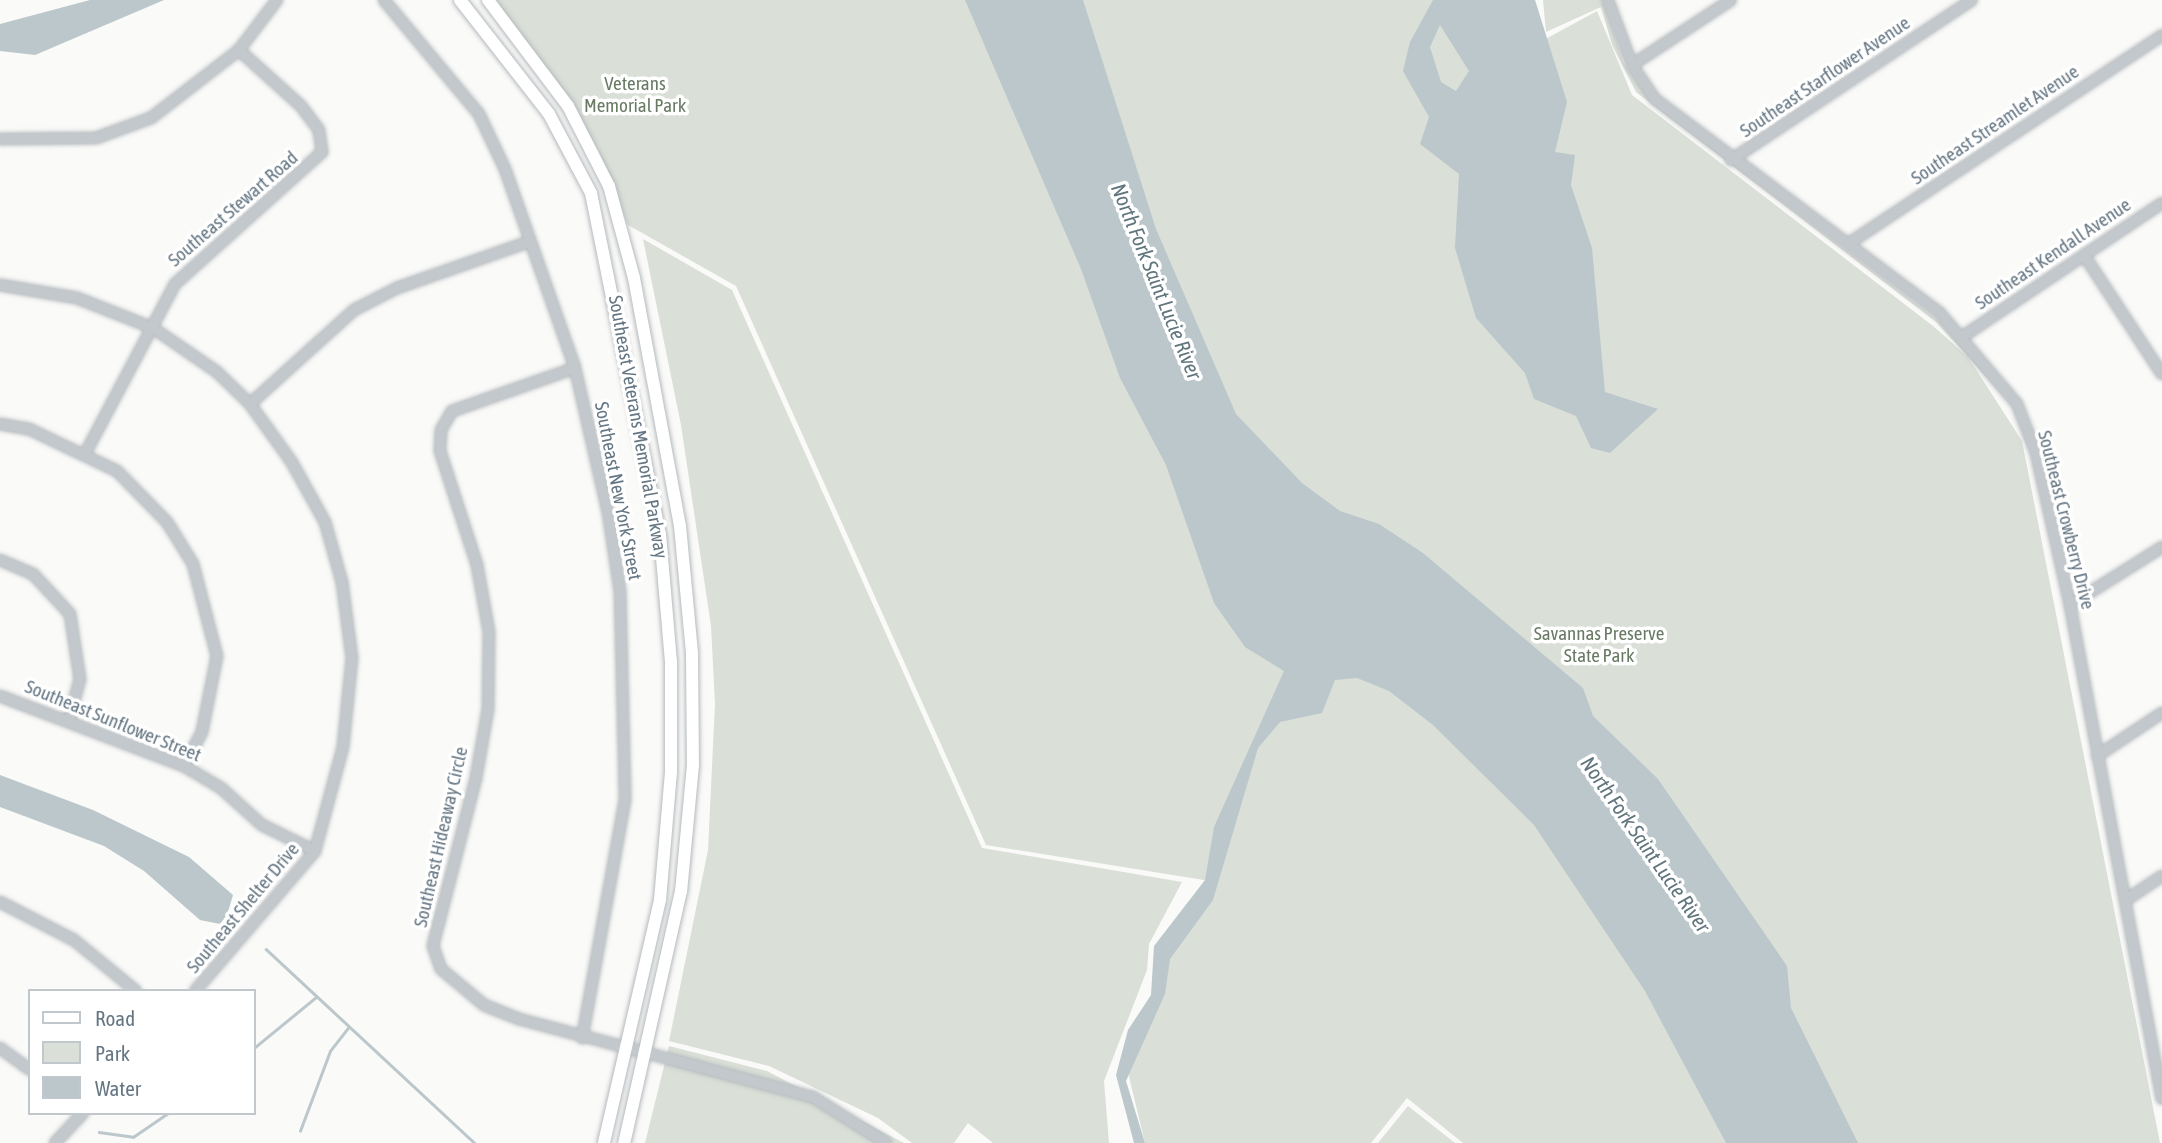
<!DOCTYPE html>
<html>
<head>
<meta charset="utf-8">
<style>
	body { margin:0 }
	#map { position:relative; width:2162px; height:1143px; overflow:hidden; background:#fafaf8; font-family:"Asap Condensed",sans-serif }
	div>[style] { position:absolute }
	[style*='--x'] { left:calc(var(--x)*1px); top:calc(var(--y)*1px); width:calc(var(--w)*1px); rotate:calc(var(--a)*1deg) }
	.green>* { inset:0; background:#dadfd7 }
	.water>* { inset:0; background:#bbc7cb }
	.stream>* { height:2.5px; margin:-1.25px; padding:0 1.25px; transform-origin:1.25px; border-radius:1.25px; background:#bbc7cb }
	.roads { filter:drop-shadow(0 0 2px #b5babe) drop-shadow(0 0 2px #b5babe) }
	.minor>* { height:10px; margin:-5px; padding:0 5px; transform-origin:5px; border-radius:5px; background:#c3c8cc }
	.major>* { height:12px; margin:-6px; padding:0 6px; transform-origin:6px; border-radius:6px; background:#fff }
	span { translate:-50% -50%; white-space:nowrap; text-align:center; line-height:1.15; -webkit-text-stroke:7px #fff; paint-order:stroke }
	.street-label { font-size:19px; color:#657683 }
	.park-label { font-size:19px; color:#687a64 }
	.water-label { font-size:21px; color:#60757c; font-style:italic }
	.legend { position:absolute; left:28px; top:989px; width:228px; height:126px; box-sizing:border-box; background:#fff; border:2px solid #c1c8cd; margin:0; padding:9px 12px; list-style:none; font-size:21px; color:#657683 }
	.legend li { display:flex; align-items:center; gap:14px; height:35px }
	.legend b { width:35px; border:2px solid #c1c8cd }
</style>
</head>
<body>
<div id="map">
	<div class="green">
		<i style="clip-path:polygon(494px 0,1499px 0,1520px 53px,1597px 11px,1632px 95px,1933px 326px,1968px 357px,2022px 441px,2160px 1143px,1463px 1143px,1407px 1098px,1371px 1143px,1145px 1143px,1125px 1060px,1169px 952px,1210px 881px,986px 845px,736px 286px,628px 225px,599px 151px)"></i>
		<i style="clip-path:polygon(1543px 0,1603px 0,1624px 64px,1652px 102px,1955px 333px,1992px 376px,2001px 393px,1936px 322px,1636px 92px,1612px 45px,1601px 7px,1546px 32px)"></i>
		<i style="clip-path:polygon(643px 239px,732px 290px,982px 848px,1182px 882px,1149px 944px,1147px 970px,1104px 1081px,1109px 1143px,993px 1143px,968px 1123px,954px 1143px,912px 1143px,878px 1118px,769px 1066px,669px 1041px,708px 850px,715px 704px,711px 626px,681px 425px)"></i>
		<i style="clip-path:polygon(669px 1046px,767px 1071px,904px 1143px,645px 1143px)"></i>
		<i style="clip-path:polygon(1408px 1106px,1455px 1143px,1378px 1143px)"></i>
	</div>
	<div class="water">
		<i style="clip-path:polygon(90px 0,164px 0,35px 55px,0 51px,0 24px)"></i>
		<i style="clip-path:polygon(965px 0,1083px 0,1156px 229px,1236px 414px,1302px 483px,1340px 511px,1379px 524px,1423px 553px,1583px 688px,1593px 716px,1658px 779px,1787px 966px,1791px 1008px,1858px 1143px,1726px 1143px,1645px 991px,1534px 825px,1433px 725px,1389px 691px,1357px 678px,1335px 680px,1322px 713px,1280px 722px,1258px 748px,1213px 900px,1170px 959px,1165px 994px,1126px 1081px,1145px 1143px,1134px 1143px,1116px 1075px,1128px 1030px,1151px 995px,1154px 946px,1205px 880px,1214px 827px,1284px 671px,1245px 647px,1214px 603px,1166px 465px,1120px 378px,1081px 269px)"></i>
		<i style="clip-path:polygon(evenodd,1433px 0,1535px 0,1567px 102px,1555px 152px,1575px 155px,1571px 185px,1592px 248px,1605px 392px,1658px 409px,1610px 453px,1591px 448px,1576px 416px,1534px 399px,1525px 373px,1476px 318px,1455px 248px,1459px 174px,1420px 144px,1429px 117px,1403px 71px,1410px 42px,1433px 0,1440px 25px,1469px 71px,1456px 91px,1441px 82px,1430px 47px,1440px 25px)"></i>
		<i style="clip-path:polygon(0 775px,93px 810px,189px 857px,233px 895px,227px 915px,220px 924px,200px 920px,144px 871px,104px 846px,0 807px)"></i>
	</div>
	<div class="stream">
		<i style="--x:266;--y:949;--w:285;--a:42.9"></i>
		<i style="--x:254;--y:1048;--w:80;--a:-39.4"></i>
		<i style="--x:300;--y:1131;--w:85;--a:-69.4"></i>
		<i style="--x:330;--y:1051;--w:29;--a:-52"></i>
		<i style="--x:99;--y:1132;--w:34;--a:8"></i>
		<i style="--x:133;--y:1137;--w:42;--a:-34.4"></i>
	</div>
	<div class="roads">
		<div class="minor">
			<i style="--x:384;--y:0;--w:148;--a:50.2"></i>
			<i style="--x:479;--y:114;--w:61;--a:64.7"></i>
			<i style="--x:505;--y:169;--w:211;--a:70.6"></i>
			<i style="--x:575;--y:368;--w:148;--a:77.1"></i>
			<i style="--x:608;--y:512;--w:80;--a:81.4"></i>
			<i style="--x:620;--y:591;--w:209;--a:88.6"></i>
			<i style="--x:625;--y:800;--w:242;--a:100.2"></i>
			<i style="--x:1608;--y:0;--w:69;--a:69.7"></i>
			<i style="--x:1632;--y:65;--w:41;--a:55.9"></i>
			<i style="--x:1655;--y:99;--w:355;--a:36.9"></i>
			<i style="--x:1939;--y:312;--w:121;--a:49.7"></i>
			<i style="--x:2017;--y:404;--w:53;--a:68.8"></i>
			<i style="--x:2036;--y:453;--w:156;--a:77.4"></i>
			<i style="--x:2070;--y:605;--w:502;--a:79.45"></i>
			<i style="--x:1632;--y:65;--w:118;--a:-33.3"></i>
			<i style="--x:0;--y:139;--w:96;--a:-0.6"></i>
			<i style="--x:96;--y:138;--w:59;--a:-20"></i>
			<i style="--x:151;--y:118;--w:111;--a:-37.7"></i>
			<i style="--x:239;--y:50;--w:63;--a:-52.8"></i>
			<i style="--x:1731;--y:160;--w:289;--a:-33.6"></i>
			<i style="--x:1848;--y:244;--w:377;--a:-33.6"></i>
			<i style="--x:2084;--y:255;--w:142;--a:56.8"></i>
			<i style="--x:0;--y:285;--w:78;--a:9.6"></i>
			<i style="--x:77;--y:298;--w:82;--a:21.5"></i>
			<i style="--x:153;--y:328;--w:78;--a:34.5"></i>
			<i style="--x:217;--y:372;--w:46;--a:44.1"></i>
			<i style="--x:250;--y:404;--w:70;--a:54.3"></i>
			<i style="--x:291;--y:461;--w:70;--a:60.9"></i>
			<i style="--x:325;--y:522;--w:62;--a:74.2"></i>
			<i style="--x:342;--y:582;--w:77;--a:82.5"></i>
			<i style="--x:352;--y:658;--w:89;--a:95.8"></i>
			<i style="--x:343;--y:747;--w:108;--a:105.1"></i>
			<i style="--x:315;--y:851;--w:184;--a:130.6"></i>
			<i style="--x:1965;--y:335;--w:237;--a:-33.8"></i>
			<i style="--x:575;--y:368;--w:130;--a:160.7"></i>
			<i style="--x:452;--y:411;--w:22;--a:120"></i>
			<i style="--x:441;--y:430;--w:21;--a:93"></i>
			<i style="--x:440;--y:451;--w:120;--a:72"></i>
			<i style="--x:477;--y:565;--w:68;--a:79.8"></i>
			<i style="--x:489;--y:632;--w:77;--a:90.7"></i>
			<i style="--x:488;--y:709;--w:70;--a:99.9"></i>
			<i style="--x:476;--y:778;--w:173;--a:104.4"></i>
			<i style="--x:433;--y:946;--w:24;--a:71"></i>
			<i style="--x:441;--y:969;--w:56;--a:39.9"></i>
			<i style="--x:484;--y:1005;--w:38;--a:22"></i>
			<i style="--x:519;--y:1019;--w:304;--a:14.9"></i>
			<i style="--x:813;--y:1097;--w:86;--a:32.2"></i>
			<i style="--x:250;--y:404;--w:140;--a:-42.1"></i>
			<i style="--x:354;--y:310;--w:48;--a:-27.1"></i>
			<i style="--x:397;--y:288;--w:139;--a:-19.3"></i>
			<i style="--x:0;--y:424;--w:29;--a:10"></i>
			<i style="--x:29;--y:429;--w:98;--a:25.5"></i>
			<i style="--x:117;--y:471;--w:71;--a:45.6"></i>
			<i style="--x:167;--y:522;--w:49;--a:58.2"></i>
			<i style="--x:193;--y:564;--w:95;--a:75.4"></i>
			<i style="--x:217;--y:656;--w:77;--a:101.2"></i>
			<i style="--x:202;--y:732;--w:38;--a:118"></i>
			<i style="--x:86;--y:452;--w:190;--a:-62.1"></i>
			<i style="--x:175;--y:284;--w:198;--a:-41.9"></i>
			<i style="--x:322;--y:152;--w:22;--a:-98"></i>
			<i style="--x:319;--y:130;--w:30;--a:-127"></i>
			<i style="--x:301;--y:106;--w:84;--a:-137.9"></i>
			<i style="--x:0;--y:560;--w:36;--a:23"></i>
			<i style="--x:33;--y:574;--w:54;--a:47.2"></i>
			<i style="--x:70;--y:614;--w:66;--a:81.3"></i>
			<i style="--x:80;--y:679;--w:42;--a:105"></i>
			<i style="--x:2070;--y:605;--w:109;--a:-32.2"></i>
			<i style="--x:0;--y:696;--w:197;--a:20.8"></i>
			<i style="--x:184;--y:766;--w:43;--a:30.7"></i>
			<i style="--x:221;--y:788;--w:55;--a:42.1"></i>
			<i style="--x:262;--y:825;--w:59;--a:26.1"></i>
			<i style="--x:2097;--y:756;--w:78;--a:-33.5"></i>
			<i style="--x:2126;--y:900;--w:43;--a:-33.7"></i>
			<i style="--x:0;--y:902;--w:83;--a:27.2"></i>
			<i style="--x:74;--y:940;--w:80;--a:39.4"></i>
			<i style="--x:0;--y:1048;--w:37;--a:36"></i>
			<i style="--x:55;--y:1143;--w:41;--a:-47"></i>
		</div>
		<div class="major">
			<i style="--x:460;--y:0;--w:145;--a:52"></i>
			<i style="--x:549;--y:114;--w:89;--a:62"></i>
			<i style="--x:591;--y:193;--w:348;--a:78.6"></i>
			<i style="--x:660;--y:534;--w:128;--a:85.1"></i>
			<i style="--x:671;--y:662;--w:110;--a:90"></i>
			<i style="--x:671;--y:772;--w:128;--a:94.9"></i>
			<i style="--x:660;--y:900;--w:249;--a:103"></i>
			<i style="--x:488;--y:0;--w:133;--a:53"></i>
			<i style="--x:568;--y:106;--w:90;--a:62.9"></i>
			<i style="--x:609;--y:186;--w:95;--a:74.8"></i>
			<i style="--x:634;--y:278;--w:252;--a:79.5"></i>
			<i style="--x:680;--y:526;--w:129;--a:84.6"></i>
			<i style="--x:692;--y:654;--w:111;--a:89.5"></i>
			<i style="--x:693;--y:765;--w:127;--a:95.4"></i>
			<i style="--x:681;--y:891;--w:258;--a:102.7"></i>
		</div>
	</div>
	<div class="street-label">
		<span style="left:1825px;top:77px;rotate:-34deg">Southeast Starflower Avenue</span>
		<span style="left:1995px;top:125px;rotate:-34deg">Southeast Streamlet Avenue</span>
		<span style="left:233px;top:209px;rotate:-41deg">Southeast Stewart Road</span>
		<span style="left:2053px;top:254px;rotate:-34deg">Southeast Kendall Avenue</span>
		<span style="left:638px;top:427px;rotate:80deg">Southeast Veterans Memorial Parkway</span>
		<span style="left:618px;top:491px;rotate:79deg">Southeast New York Street</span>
		<span style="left:2066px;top:520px;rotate:76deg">Southeast Crowberry Drive</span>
		<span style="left:113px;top:721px;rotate:22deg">Southeast Sunflower Street</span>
		<span style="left:441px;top:837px;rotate:-77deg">Southeast Hideaway Circle</span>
		<span style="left:243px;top:908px;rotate:-50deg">Southeast Shelter Drive</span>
	</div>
	<div class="park-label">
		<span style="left:635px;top:95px">Veterans<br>Memorial Park</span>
		<span style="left:1599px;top:645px">Savannas Preserve<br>State Park</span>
	</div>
	<div class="water-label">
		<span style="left:1157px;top:281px;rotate:68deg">North Fork Saint Lucie River</span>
		<span style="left:1646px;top:844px;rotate:55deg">North Fork Saint Lucie River</span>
	</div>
	<ul class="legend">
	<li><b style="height:9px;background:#fff"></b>Road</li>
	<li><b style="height:19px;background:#dadfd7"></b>Park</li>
	<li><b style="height:19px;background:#bbc7cb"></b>Water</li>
	</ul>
</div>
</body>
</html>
